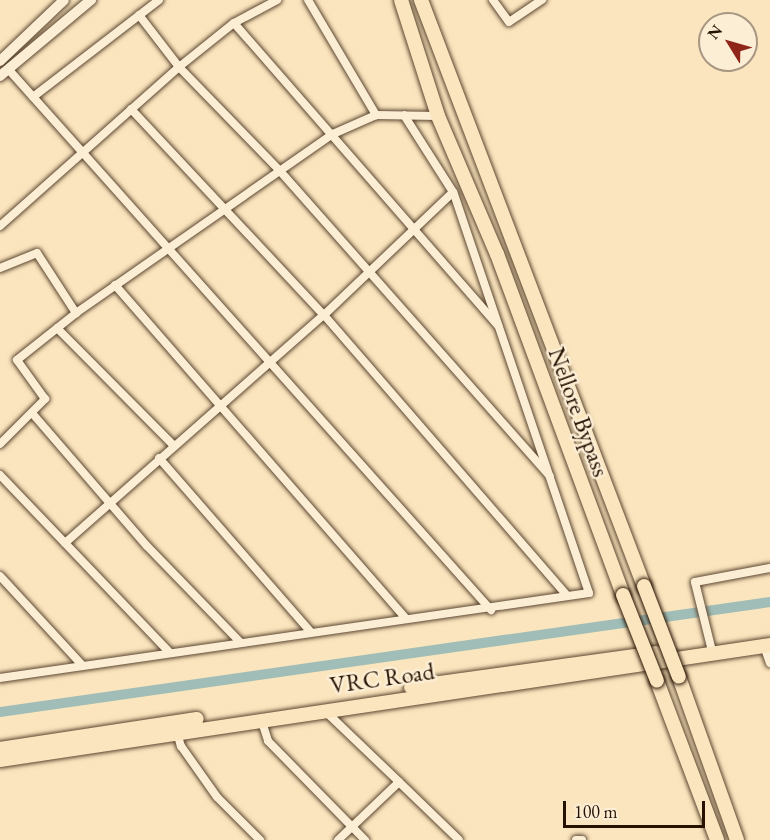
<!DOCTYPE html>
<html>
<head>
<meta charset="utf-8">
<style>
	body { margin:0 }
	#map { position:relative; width:770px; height:840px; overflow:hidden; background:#fbe5be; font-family:"EB Garamond",serif }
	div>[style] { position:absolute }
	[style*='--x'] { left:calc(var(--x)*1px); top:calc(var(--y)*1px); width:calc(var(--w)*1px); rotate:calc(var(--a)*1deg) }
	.canal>* { height:10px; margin:-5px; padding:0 5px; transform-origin:5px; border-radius:5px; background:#a0beb7 }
	.roads { filter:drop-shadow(0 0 2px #5c4731) drop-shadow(0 0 2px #5c4731) }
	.minor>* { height:8px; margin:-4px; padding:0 4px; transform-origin:4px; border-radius:4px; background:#fceed5 }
	.tertiary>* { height:10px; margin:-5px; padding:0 5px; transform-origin:5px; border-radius:5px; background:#fceed5 }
	.primary>* { height:14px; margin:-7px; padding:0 7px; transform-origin:7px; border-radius:7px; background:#fbe5be }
	.trunk>* { height:14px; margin:-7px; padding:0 7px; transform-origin:7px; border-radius:7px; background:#fbe5be }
	.bridges { filter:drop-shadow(0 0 2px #271202) drop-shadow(0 0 2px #271202) }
	.trunk-bridge>* { height:14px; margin:-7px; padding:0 7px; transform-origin:7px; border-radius:7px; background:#fbe5be }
	span { translate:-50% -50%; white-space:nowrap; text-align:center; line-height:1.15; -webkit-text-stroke:5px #fceed5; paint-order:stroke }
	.street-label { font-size:24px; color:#271202 }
	.north { position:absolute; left:698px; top:12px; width:60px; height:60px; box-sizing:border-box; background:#fceed5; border:2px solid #a79681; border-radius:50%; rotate:307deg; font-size:16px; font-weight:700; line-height:24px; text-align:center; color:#271202 }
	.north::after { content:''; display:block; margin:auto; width:21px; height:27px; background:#8f2418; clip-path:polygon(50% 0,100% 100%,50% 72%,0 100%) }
	.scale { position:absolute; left:563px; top:801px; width:142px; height:27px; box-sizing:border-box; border:3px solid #271202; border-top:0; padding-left:8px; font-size:18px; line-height:21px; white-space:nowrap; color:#271202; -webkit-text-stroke:4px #fceed5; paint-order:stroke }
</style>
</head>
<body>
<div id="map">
	<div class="canal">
		<i style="--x:0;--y:712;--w:778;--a:-8.13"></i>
	</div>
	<div class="roads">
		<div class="minor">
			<i style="--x:308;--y:0;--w:134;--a:59.4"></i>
			<i style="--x:493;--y:0;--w:27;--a:54"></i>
			<i style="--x:509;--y:22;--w:40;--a:-34"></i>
			<i style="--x:139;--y:15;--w:66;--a:52.4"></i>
			<i style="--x:179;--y:67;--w:145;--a:45.8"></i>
			<i style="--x:280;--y:171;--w:407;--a:48.5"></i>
			<i style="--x:234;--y:23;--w:402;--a:48.9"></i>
			<i style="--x:9;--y:70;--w:724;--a:48.25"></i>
			<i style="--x:33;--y:97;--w:159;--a:-37.6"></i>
			<i style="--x:131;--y:109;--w:282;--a:46.9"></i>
			<i style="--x:324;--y:315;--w:371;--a:49.1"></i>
			<i style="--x:0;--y:226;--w:239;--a:-41.6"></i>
			<i style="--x:179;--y:67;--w:70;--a:-38.7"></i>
			<i style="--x:234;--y:23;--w:49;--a:-28.1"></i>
			<i style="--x:0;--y:268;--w:40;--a:-22"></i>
			<i style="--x:37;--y:253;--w:72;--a:57"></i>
			<i style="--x:115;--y:285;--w:443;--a:48.9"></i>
			<i style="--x:57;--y:328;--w:165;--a:45.2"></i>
			<i style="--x:32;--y:413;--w:176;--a:49.2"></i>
			<i style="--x:147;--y:546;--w:134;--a:45.9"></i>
			<i style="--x:0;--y:444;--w:64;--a:-45"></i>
			<i style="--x:45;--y:399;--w:48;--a:-125.7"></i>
			<i style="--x:17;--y:360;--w:75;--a:-38.5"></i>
			<i style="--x:76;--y:313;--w:313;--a:-34.9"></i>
			<i style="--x:333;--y:134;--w:47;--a:-23.8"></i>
			<i style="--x:376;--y:115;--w:62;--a:0.9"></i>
			<i style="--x:159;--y:458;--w:231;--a:48.9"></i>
			<i style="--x:0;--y:475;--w:245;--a:46.3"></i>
			<i style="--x:65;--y:543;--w:345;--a:-41.4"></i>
			<i style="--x:324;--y:315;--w:178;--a:-43.6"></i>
			<i style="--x:0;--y:576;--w:121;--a:47.3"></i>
			<i style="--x:764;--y:646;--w:18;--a:71"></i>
			<i style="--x:713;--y:655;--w:75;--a:-103.9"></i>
			<i style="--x:695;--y:582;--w:76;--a:-10.6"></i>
			<i style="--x:0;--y:678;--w:595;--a:-8.21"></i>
			<i style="--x:589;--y:593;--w:423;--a:-108.7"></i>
			<i style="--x:453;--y:192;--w:91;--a:-122.5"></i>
			<i style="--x:324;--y:710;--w:104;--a:43.8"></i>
			<i style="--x:399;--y:782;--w:84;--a:136.4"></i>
			<i style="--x:261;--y:719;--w:23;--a:72"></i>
			<i style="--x:268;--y:741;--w:139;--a:45.6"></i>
			<i style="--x:176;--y:729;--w:18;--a:74"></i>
			<i style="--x:181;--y:746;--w:62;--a:54.8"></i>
			<i style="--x:217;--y:797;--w:61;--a:45"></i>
			<i style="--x:399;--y:782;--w:83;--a:44"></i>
			<i style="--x:576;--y:840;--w:6;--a:0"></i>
		</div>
		<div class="tertiary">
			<i style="--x:0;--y:61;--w:88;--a:-43.6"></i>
			<i style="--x:0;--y:76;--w:119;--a:-39.9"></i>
		</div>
		<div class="primary">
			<i style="--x:411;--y:687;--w:248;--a:-7.9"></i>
			<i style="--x:0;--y:749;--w:199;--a:-8.7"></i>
			<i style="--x:0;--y:760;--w:779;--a:-8.49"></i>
		</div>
		<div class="trunk">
			<i style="--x:401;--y:0;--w:122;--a:72.3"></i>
			<i style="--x:438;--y:116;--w:150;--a:66.9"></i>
			<i style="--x:497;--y:254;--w:364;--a:69.7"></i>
			<i style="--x:421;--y:0;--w:627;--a:69.17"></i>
			<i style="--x:679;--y:677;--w:173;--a:70.4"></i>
			<i style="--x:657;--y:681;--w:170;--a:69.3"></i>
		</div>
	</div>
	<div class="bridges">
		<div class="trunk-bridge">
			<i style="--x:644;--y:586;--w:97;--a:69"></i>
			<i style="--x:623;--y:595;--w:92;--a:68.4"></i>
		</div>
	</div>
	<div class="street-label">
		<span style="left:579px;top:412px;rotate:70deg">Nellore Bypass</span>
		<span style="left:382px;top:678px;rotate:-8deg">VRC Road</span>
	</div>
	<div class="north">N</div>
	<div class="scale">100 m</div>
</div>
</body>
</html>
